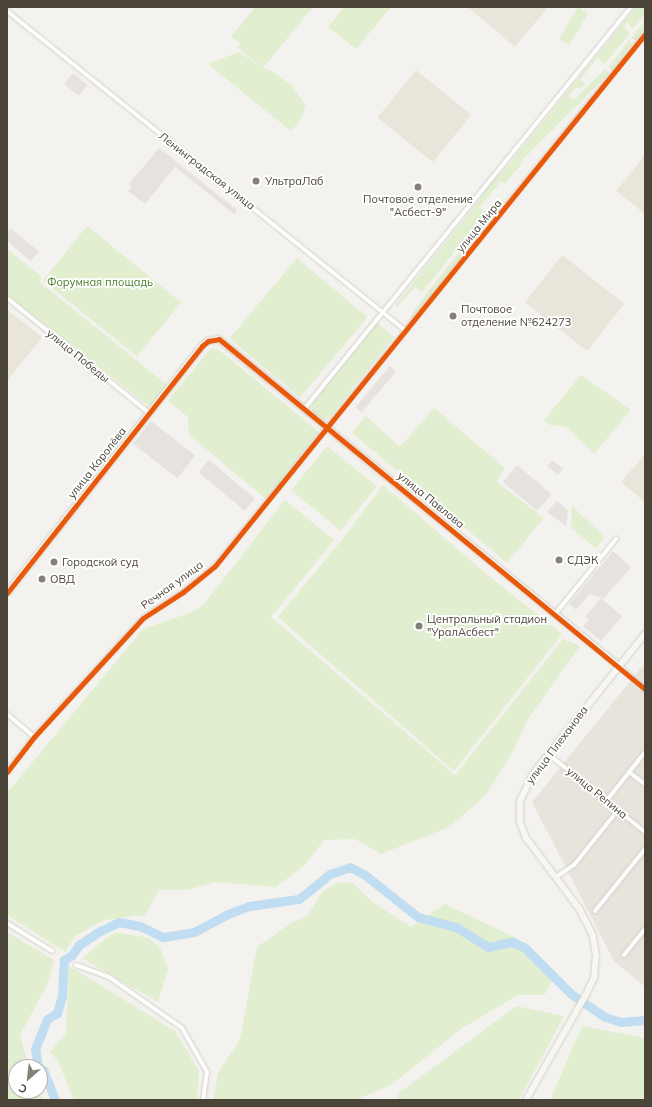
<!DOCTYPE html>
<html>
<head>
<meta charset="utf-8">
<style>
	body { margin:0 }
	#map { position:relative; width:652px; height:1107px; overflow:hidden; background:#f4f2ee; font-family:Mulish,sans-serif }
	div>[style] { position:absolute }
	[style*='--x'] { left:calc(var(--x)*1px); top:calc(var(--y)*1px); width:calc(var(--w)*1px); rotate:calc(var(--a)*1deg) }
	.residential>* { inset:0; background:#e7e4dc }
	.education>* { inset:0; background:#eae5da; transform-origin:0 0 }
	.green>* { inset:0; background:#e1eecf; transform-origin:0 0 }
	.parking>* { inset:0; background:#e6e3df; transform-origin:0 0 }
	.river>* { height:9px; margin:-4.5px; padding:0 4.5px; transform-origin:4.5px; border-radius:4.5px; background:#c0ddf1 }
	.roads { filter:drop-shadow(0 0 1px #d2d0cb) drop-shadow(0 0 1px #d2d0cb) }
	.street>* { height:4px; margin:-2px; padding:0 2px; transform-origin:2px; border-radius:2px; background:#fdfdfc }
	.secondary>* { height:5.5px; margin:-2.75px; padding:0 2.75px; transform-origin:2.75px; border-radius:2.75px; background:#f7f6f1 }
	.cycleway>* { height:5px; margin:-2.5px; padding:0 2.5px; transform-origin:2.5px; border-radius:2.5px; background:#e8590c }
	.dots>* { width:11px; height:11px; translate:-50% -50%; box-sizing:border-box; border:2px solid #fff; border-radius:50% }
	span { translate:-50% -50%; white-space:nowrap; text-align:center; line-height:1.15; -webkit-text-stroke:3.5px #fff; paint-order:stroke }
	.street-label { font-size:11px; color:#4b4439 }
	.poi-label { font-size:11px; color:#4b4439 }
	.left { translate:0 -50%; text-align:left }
	.park-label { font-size:11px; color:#4a7f2a }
	.frame { position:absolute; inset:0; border:8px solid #4b4439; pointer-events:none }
	.north { position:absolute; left:8px; top:1059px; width:40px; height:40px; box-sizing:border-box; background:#fff; border:1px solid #b7b4b0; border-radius:50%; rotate:208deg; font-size:11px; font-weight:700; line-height:16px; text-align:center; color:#4b4439 }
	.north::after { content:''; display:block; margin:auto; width:14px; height:18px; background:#868178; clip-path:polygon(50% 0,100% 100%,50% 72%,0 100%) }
</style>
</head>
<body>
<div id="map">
	<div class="residential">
		<i style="clip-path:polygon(645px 663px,645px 987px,614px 961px,532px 802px)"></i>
	</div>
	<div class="education">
		<i style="clip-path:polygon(468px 7px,548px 7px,515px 47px)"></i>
		<i style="left:416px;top:70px;width:71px;height:61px;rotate:39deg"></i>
		<i style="clip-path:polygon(645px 155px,645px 214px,616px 191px)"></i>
		<i style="left:562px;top:255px;width:79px;height:60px;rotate:38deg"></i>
		<i style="clip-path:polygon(7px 310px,42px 337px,7px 381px)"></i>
		<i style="clip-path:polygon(645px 454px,645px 502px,621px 482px)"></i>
	</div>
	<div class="green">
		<i style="clip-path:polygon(255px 7px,313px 7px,263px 68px,274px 72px,292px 86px,306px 106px,300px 121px,291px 131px,208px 64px,239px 52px,263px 68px,238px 48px,240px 43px,231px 37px)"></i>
		<i style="clip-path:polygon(344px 7px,391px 7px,356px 49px,328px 27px)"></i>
		<i style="left:578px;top:7px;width:12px;height:37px;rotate:31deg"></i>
		<i style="clip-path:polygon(636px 7px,645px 7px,645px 14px,633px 29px,627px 23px,624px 27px,630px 33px,605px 64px,597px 58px,580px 80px,585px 84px,580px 89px,576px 87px,568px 96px,573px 100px,538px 144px,533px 141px,518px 160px,522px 163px,505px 184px,501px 181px,480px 207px,486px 213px,422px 292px,415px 287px,397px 307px,395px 305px)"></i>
		<i style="clip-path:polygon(645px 21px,645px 29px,636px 41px,631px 38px)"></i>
		<i style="left:629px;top:40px;width:5px;height:34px;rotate:37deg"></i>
		<i style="left:605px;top:69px;width:6px;height:180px;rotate:45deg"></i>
		<i style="clip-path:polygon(490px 214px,494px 217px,413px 320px,410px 317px,425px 295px)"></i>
		<i style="left:87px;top:226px;width:121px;height:70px;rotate:39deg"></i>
		<i style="clip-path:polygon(7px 249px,41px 276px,40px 282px,167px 385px,150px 407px,7px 294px)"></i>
		<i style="left:297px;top:258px;width:92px;height:105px;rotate:40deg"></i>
		<i style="clip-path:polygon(377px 323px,394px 337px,329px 418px,323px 420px,312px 412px,312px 404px)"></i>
		<i style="clip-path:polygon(214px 348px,219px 350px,319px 432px,266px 499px,189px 435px,188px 417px,168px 401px,209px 350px)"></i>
		<i style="clip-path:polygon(581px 375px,631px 410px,594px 454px,566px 427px,550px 425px,544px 420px)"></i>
		<i style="clip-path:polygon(434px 408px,505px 468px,497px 482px,544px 518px,507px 563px,352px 433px,366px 416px,400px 447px)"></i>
		<i style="left:327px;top:446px;width:64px;height:57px;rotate:39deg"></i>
		<i style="clip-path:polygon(383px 485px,490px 577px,562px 634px,454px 771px,278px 617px,340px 542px)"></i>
		<i style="clip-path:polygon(285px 500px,334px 540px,271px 617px,455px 775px,563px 639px,580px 646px,528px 719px,511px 755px,485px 796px,449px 827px,381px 854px,355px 839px,324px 840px,305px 865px,276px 887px,216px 882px,187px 890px,159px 890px,145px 915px,104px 920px,75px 936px,65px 952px,7px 915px,7px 793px,143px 629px,192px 612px,204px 604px)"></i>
		<i style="clip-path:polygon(572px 506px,605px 537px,596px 548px,571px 528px)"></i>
		<i style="clip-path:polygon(338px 882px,353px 883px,371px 901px,411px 927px,445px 904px,520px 940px,555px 977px,544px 995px,518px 995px,461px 1029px,391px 1085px,355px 1100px,213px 1100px,218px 1073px,240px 1040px,257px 947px,291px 923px,308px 915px,322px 892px)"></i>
		<i style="clip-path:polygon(7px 932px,54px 960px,48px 983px,20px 1035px,29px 1067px,16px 1067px,16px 1091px,39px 1091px,42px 1100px,7px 1100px)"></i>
		<i style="clip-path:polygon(120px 933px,149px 938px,160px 948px,168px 969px,158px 1002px,82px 958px,112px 934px)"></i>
		<i style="clip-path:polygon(69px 966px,175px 1031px,199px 1071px,197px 1100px,74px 1100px,58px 1061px,50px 1052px,66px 1033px)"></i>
		<i style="clip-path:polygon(516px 1006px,564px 1016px,519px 1100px,399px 1100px,396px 1095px)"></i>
		<i style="clip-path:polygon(582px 1026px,645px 1038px,645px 1100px,550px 1100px)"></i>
	</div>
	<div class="parking">
		<i style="left:73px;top:73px;width:19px;height:14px;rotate:39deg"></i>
		<i style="clip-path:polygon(159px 148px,237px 210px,234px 214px,175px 167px,145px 204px,128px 191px,132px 187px,129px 184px)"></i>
		<i style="clip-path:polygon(9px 228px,39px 251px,31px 261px,7px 241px)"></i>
		<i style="left:390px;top:366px;width:8px;height:54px;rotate:40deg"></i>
		<i style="left:151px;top:421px;width:56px;height:29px;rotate:38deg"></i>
		<i style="left:209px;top:460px;width:60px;height:16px;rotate:40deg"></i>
		<i style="left:552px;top:460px;width:14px;height:8px;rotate:39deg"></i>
		<i style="left:517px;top:465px;width:45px;height:22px;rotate:40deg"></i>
		<i style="clip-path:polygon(557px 501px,568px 510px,566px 526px,547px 512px)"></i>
		<i style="clip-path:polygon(613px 551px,631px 567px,604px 598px,590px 594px,576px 610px,569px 604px)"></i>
		<i style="clip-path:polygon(601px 598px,622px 616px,601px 641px,583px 626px,589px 620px,585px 617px)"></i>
	</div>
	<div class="river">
		<i style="--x:38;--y:1067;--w:18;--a:-99"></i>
		<i style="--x:35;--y:1049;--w:32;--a:-68"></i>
		<i style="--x:47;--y:1019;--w:12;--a:-31"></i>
		<i style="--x:57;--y:1013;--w:18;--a:-74"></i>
		<i style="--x:62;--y:996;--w:36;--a:-87"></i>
		<i style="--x:64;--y:960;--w:9;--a:-32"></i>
		<i style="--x:72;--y:955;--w:12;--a:-55"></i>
		<i style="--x:79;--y:945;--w:25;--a:-34"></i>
		<i style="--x:100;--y:931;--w:21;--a:-25"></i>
		<i style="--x:119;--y:922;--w:21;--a:11"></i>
		<i style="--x:140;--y:926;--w:25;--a:26"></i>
		<i style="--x:163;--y:937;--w:31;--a:-9"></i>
		<i style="--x:194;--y:932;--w:38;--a:-28"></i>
		<i style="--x:228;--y:914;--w:22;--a:-21"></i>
		<i style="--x:249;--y:906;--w:50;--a:-8"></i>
		<i style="--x:299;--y:899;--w:40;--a:-39"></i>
		<i style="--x:330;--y:874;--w:21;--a:-19"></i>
		<i style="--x:350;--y:867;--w:17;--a:28"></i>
		<i style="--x:365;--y:875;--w:68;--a:38.4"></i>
		<i style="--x:418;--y:917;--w:39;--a:15"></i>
		<i style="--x:456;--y:927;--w:38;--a:32"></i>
		<i style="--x:488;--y:947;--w:25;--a:-12"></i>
		<i style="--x:512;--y:942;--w:13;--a:23"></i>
		<i style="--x:524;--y:947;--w:66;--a:45"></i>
		<i style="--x:571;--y:994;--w:41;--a:34.1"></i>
		<i style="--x:605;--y:1017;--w:17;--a:17"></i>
		<i style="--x:621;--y:1022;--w:24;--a:-5"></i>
		<i style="--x:40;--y:1068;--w:4;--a:34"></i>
		<i style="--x:43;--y:1070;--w:32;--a:68"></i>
	</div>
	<div class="roads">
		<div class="street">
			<i style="--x:7;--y:11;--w:511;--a:38.73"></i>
			<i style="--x:7;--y:298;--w:183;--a:39"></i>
			<i style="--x:305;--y:408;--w:517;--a:-50.89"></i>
			<i style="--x:555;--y:614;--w:97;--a:-50.9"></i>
			<i style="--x:619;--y:666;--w:35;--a:41"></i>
			<i style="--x:7;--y:714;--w:35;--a:40"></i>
			<i style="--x:548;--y:754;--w:124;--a:38.8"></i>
			<i style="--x:7;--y:772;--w:44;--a:-52.4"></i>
			<i style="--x:34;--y:737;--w:161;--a:-47.5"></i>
			<i style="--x:143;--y:618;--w:48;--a:-33"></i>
			<i style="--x:183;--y:592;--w:41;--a:-39.1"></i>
			<i style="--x:215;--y:566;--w:684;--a:-51.05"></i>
			<i style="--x:629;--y:772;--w:20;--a:37"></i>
			<i style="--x:607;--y:800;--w:61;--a:-51.6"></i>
			<i style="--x:556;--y:877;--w:22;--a:-34"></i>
			<i style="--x:574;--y:865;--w:70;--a:-51.3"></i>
			<i style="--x:595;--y:911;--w:80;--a:-51.1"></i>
			<i style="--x:7;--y:923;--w:53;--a:31.9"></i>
			<i style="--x:624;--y:955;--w:33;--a:-51"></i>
			<i style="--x:76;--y:965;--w:35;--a:20"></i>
			<i style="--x:109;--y:977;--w:89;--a:34.9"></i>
			<i style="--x:182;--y:1028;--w:51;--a:60.4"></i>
			<i style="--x:207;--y:1072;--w:28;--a:98"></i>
		</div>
		<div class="secondary">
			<i style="--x:7;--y:593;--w:315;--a:-51.7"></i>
			<i style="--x:202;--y:346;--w:8;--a:-40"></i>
			<i style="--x:208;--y:341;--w:11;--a:-10"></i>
			<i style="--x:219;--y:339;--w:517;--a:39.27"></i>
			<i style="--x:526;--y:1100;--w:121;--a:-60.3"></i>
			<i style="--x:586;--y:995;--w:19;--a:-65"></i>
			<i style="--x:594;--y:978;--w:22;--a:-85"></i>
			<i style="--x:596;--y:956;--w:20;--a:-99"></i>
			<i style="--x:593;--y:936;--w:29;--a:-117"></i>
			<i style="--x:580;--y:910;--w:90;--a:-126.9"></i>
			<i style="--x:526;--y:838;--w:17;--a:-111"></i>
			<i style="--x:520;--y:822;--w:21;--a:-90"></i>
			<i style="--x:520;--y:801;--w:30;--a:-64"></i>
			<i style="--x:533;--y:774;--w:179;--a:-51.3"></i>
		</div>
	</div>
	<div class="cycleway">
		<i style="--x:7;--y:593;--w:315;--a:-51.7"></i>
		<i style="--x:202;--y:346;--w:8;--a:-40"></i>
		<i style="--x:208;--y:341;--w:11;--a:-10"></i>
		<i style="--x:219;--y:339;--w:551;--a:39.41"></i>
		<i style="--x:7;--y:772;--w:44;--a:-52.4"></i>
		<i style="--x:34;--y:737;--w:161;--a:-47.5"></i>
		<i style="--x:143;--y:618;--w:48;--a:-33"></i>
		<i style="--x:183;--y:592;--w:41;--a:-39.1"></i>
		<i style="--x:215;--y:566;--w:684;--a:-51.05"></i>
	</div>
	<div class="dots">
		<i style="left:256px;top:181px;background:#868178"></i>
		<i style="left:418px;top:187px;background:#868178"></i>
		<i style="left:453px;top:316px;background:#868178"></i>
		<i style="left:559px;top:560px;background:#868178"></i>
		<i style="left:54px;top:562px;background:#868178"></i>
		<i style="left:42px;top:579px;background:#868178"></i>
		<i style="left:419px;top:626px;background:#868178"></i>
	</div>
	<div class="street-label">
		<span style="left:207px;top:171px;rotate:38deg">Ленинградская улица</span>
		<span style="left:479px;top:226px;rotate:-51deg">улица Мира</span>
		<span style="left:78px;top:356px;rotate:39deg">улица Победы</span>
		<span style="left:97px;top:463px;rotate:-52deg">улица Королёва</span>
		<span style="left:431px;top:500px;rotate:39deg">улица Павлова</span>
		<span style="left:172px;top:585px;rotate:-36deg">Речная улица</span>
		<span style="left:557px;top:745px;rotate:-53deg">улица Плеханова</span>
		<span style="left:597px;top:793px;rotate:39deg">улица Репина</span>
	</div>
	<div class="poi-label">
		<span class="left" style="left:265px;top:181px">УльтраЛаб</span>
		<span style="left:418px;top:206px">Почтовое отделение<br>"Асбест-9"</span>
		<span class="left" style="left:461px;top:316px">Почтовое<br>отделение №624273</span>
		<span class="left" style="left:567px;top:560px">СДЭК</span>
		<span class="left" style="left:62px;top:562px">Городской суд</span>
		<span class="left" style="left:50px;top:579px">ОВД</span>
		<span class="left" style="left:427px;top:626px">Центральный стадион<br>"УралАсбест"</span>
	</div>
	<div class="park-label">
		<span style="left:100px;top:282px">Форумная площадь</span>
	</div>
	<div class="frame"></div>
	<div class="north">С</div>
</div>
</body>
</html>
